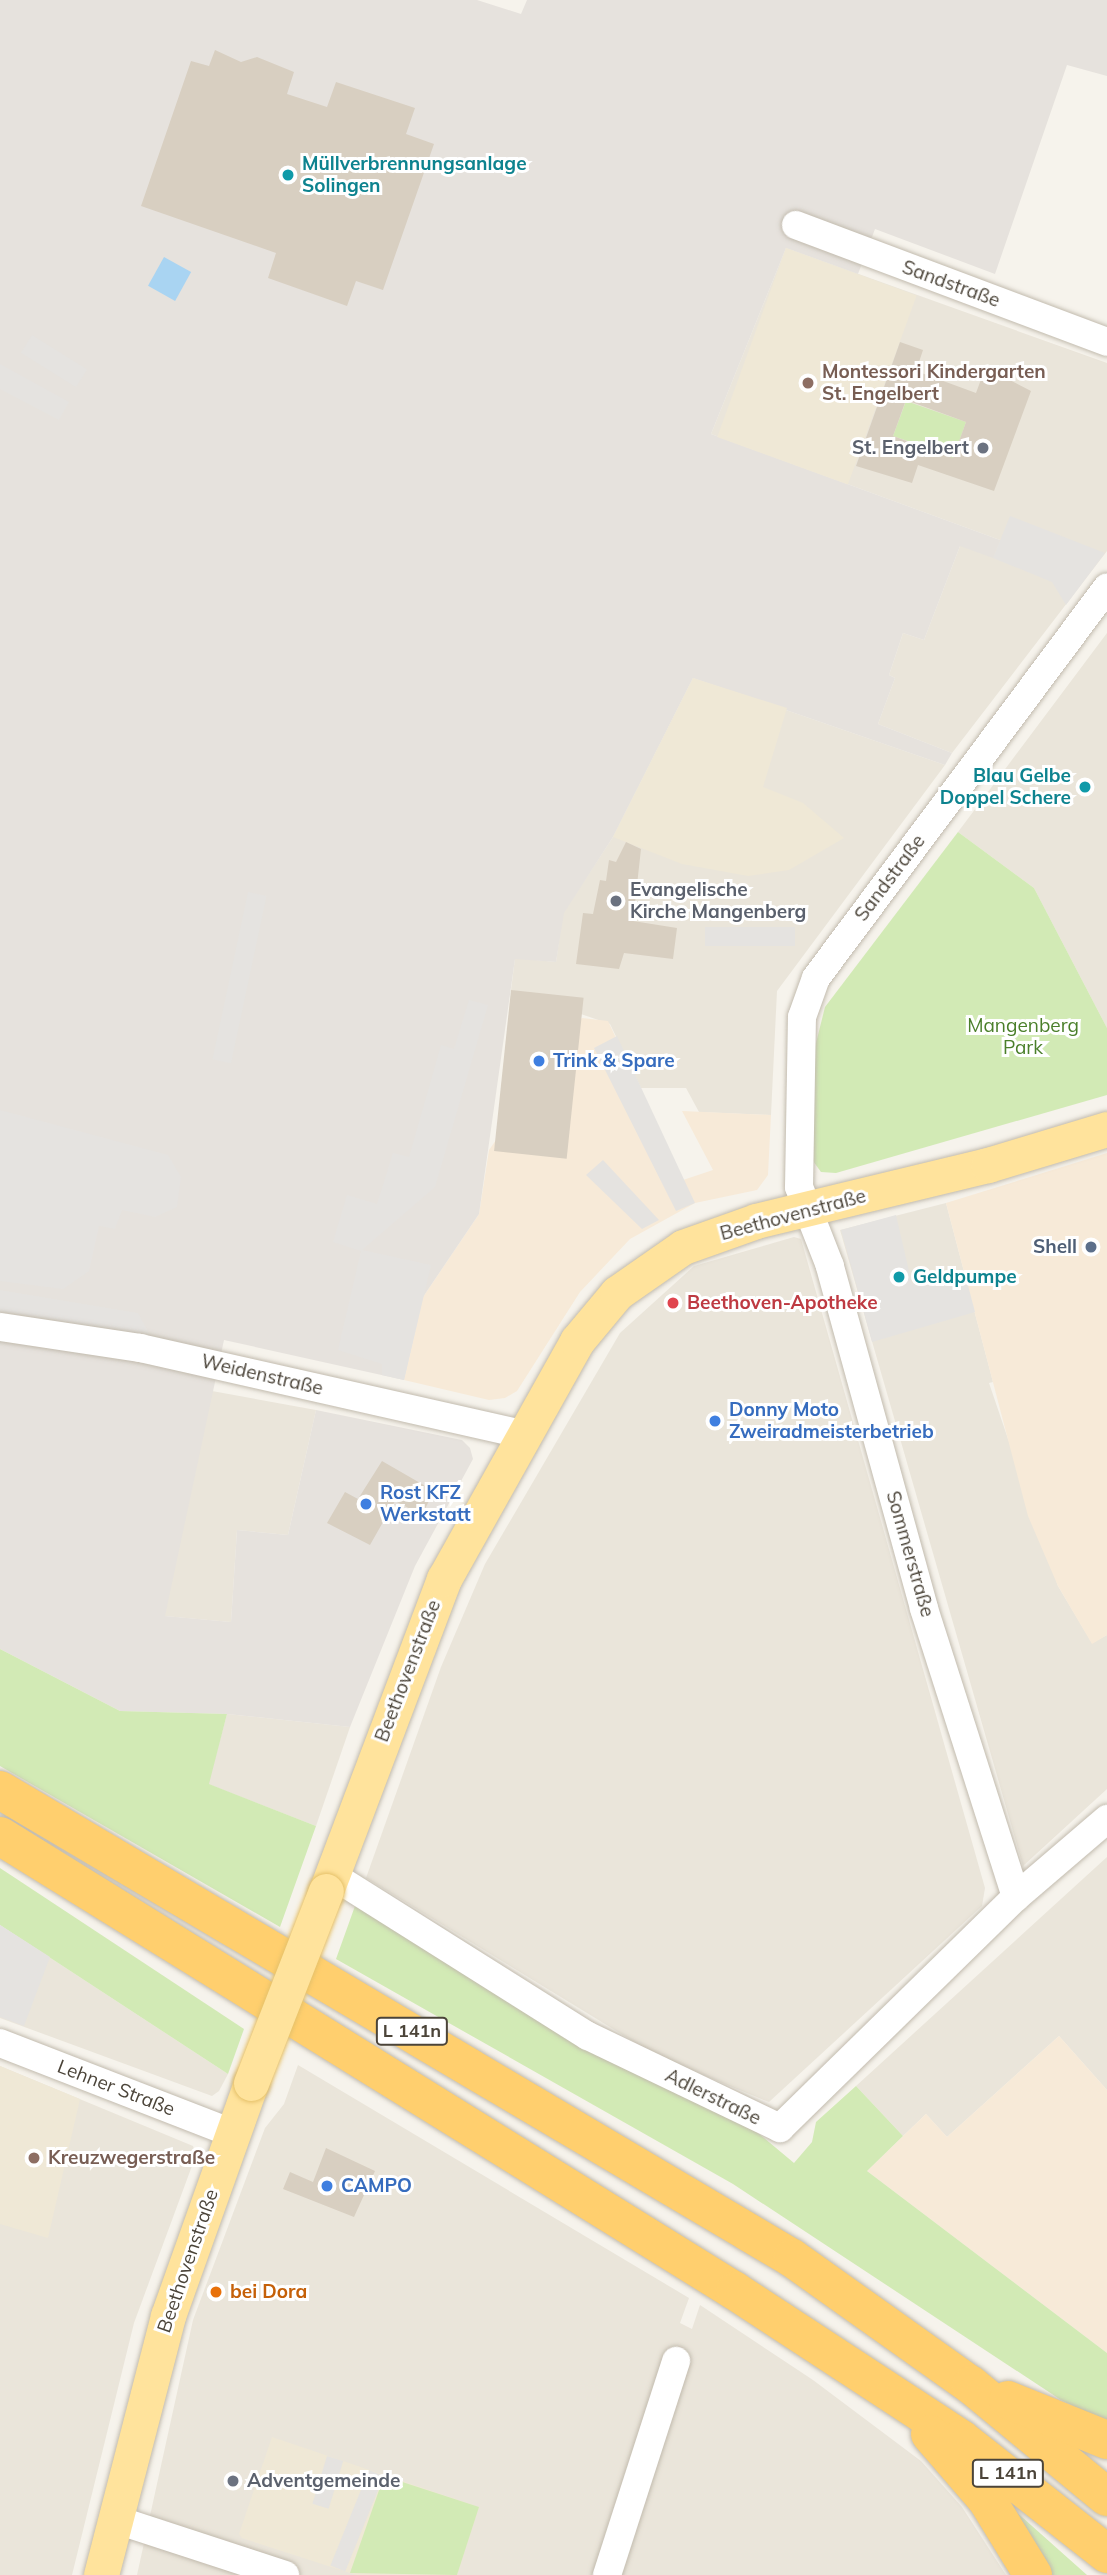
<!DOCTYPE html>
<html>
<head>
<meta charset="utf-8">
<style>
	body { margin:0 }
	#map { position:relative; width:1107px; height:2575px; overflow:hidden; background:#f6f3ec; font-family:Mulish,sans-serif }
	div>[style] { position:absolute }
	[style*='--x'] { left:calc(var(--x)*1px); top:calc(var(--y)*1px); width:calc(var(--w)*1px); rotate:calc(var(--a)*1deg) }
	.residential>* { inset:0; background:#eae5da }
	.commercial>* { inset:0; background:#f7ead8 }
	.industrial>* { inset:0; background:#e6e2dd }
	.education>* { inset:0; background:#efe8d6; transform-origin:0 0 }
	.green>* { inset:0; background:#d2eab5 }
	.parking>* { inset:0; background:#e5e3e0; transform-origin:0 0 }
	.water>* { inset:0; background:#a9d4f2; transform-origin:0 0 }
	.building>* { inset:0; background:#d8cfc1; transform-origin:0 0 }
	.roads { filter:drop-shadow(0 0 2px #c2bbae) drop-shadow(0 0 2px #c2bbae) }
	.minor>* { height:28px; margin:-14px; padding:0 14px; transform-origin:14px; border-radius:14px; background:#fff }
	.major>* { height:35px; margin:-17.5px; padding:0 17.5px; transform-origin:17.5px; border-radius:17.5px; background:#ffe39c }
	.highway>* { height:38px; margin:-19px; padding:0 19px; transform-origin:19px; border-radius:19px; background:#ffcf6e }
	.bridges { filter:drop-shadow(0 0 2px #e6c16a) drop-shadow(0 0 2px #e6c16a) }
	.major-bridge>* { height:35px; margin:-17.5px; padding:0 17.5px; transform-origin:17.5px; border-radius:17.5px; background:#ffe39c }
	.dots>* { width:19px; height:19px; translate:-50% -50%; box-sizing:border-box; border:4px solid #fff; border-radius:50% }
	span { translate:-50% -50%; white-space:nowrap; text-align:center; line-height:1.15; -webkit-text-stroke:6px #fff; paint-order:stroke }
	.shield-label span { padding:2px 5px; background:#fff; border:2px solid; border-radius:5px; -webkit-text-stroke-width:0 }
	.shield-label { font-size:18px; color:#4b4439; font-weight:700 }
	.culture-label { font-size:19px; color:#0d838f; font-weight:700 }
	.left { translate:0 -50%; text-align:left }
	.right { translate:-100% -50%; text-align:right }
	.street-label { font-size:19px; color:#4b4439 }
	.education-label { font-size:19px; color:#785e54; font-weight:700 }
	.worship-label { font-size:19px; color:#5b616d; font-weight:700 }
	.park-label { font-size:19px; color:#4a7f2a }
	.shop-label { font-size:19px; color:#366cbe; font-weight:700 }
	.service-label { font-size:19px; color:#4e5e75; font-weight:700 }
	.health-label { font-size:19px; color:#be3a42; font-weight:700 }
	.food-label { font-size:19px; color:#c56008; font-weight:700 }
</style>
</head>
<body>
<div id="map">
	<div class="residential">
		<i style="clip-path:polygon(786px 248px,1107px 363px,1107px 551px,952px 753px,878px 724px,895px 678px,889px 675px,903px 633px,924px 640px,960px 546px,1000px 540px,711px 434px)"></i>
		<i style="clip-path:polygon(1107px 633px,1107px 1028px,1034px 888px,958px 832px)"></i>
		<i style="clip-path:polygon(693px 678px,945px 765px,777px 991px,771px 1115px,699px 1112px,686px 1088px,641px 1088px,610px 1024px,511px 990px,515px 958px,556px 962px,563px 913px,613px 837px)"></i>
		<i style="clip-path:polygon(946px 1203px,993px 1382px,989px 1383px,1058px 1586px,1092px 1643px,1107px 1635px,1107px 1789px,1023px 1866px,840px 1230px)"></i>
		<i style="clip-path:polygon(794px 1237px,801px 1239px,985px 1888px,982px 1906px,769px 2102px,659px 2057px,366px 1878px,441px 1667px,485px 1564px,620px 1333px,694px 1266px)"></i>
		<i style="clip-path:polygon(212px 1391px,316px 1410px,288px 1535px,237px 1530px,231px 1622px,164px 1616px)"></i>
		<i style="clip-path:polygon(227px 1714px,350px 1727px,316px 1826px,208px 1784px)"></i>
		<i style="clip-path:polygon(1107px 1857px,1107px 2090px,1059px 2036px,947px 2137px,926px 2114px,903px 2136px,856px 2086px)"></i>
		<i style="clip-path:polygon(0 1925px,228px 2074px,219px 2091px,212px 2096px,0 2018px)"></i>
		<i style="clip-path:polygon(298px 2065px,689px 2298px,680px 2323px,692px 2329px,700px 2305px,813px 2380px,921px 2461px,962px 2507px,1006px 2575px,137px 2575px,193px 2320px,265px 2128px,284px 2104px)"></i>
		<i style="clip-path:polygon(0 2066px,193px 2146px,196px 2155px,134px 2323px,72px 2575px,0 2575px)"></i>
	</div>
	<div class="commercial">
		<i style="clip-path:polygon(582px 1018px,608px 1021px,683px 1180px,713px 1170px,682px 1111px,771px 1115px,768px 1175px,757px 1190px,695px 1203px,630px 1239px,580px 1292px,517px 1391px,505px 1398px,489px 1400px,404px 1380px,423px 1297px,479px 1214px,489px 1150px)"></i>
		<i style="clip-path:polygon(1107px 1153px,1107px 1635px,1092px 1644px,1058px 1586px,1028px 1516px,946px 1203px)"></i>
		<i style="clip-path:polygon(1059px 2036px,1107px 2090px,1107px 2353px,867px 2171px,926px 2114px,947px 2137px)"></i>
	</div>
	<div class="industrial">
		<i style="clip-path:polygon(0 0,477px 0,521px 14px,527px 0,1107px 0,1107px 76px,1067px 65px,995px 274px,875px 229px,858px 274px,786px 248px,711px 434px,1000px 540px,993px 558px,960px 546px,924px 640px,903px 633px,889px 675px,895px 678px,878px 724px,952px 753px,945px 765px,693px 678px,613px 837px,564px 913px,556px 962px,515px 959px,479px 1214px,423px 1297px,404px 1380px,224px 1340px,165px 1616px,231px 1622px,237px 1530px,288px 1535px,316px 1410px,462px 1440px,470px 1448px,473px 1459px,415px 1566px,350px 1727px,227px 1714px,120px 1711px,0 1649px)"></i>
	</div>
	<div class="education">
		<i style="left:786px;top:248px;width:139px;height:201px;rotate:20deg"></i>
		<i style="clip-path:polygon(693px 678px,787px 708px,763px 787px,803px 803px,844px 838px,789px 870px,748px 876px,682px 864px,613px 837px)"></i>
		<i style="clip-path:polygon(0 2066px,80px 2099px,48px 2238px,0 2224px)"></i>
		<i style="clip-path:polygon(272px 2437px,479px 2507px,457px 2575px,356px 2575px,242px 2538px,239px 2534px)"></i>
	</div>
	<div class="green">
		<i style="clip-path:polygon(906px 401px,966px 422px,947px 475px,925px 447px,893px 436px)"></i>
		<i style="clip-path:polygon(958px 832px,1034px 888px,1107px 1028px,1107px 1095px,836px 1173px,821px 1172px,813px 1161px,815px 1047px,825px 1007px)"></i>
		<i style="clip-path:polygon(0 1649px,120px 1711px,227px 1714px,209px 1784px,316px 1826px,280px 1927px,0 1766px)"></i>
		<i style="clip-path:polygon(0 1868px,244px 2029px,228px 2074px,0 1925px)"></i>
		<i style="clip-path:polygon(355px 1906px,579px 2041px,752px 2128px,794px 2163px,812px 2142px,816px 2122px,856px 2086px,903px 2136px,867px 2171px,1107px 2353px,1107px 2423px,1061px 2400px,733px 2184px,336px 1959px)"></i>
		<i style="clip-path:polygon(384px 2476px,479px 2507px,457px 2575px,350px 2573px)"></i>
		<i style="clip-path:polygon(1003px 2500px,1041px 2534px,1087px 2575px,1047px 2575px)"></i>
	</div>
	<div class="parking">
		<i style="left:32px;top:335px;width:65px;height:21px;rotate:32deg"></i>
		<i style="clip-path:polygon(0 364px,69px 402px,59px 420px,0 389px)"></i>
		<i style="clip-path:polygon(1010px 516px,1105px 553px,1066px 605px,1052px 582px,993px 558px)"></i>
		<i style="left:248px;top:892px;width:19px;height:171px;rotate:12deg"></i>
		<i style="left:705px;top:927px;width:90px;height:19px"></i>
		<i style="clip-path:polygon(469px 1000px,488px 1005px,435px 1187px,362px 1250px,431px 1265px,404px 1380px,382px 1375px,382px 1364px,338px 1350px,361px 1251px,333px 1242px,347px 1195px,377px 1204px,393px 1153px,409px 1157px,441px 1045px,454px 1049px)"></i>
		<i style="clip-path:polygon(617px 1036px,695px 1203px,676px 1211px,594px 1048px)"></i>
		<i style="clip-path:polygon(0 1110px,168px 1155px,181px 1177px,177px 1207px,155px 1217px,122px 1210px,115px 1229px,99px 1226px,89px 1271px,63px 1289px,0 1281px)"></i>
		<i style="clip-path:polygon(603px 1160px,659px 1220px,642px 1229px,586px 1175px)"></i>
		<i style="clip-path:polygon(896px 1215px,912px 1284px,964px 1270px,975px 1312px,872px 1342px,841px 1230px)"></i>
		<i style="clip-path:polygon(0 1290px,138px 1313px,150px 1335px,0 1311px)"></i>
		<i style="clip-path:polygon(0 1925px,50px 1957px,24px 2026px,0 2017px)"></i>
		<i style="left:327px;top:2456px;width:17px;height:50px;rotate:17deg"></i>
		<i style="left:369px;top:2470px;width:16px;height:103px;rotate:22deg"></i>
	</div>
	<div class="water">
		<i style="left:164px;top:257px;width:31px;height:33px;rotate:29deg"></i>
	</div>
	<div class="building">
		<i style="clip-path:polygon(215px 50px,241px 62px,257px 57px,294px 72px,287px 94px,327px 107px,336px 82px,415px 108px,406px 134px,434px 144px,383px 290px,356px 281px,347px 306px,268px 278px,276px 253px,141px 206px,191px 61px,209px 66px)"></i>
		<i style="clip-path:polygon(evenodd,900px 342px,923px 350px,916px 371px,976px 393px,983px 374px,1004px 377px,1031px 391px,994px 491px,918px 465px,912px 483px,856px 466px,900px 342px,906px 400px,966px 422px,953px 458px,893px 436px,906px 400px)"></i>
		<i style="clip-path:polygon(626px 842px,641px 849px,633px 921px,677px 928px,673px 959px,624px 953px,619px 969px,576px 964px,583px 913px,593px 914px,600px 880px,606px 881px,609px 860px,616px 862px)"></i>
		<i style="left:511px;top:990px;width:73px;height:162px;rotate:6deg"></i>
		<i style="clip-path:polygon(382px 1461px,434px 1491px,422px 1515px,395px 1501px,370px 1545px,327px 1523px,345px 1492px,358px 1499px)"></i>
		<i style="clip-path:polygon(326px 2148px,375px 2171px,354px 2217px,283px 2189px,290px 2172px,313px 2182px)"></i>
	</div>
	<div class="roads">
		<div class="minor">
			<i style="--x:796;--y:225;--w:332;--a:20.6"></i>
			<i style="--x:0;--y:1327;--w:142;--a:8.5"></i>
			<i style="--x:140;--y:1348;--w:392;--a:12.7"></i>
			<i style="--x:332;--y:1875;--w:302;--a:32.2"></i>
			<i style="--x:588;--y:2036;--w:213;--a:25.6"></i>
			<i style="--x:780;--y:2128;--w:330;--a:-44.4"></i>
			<i style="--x:1016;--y:1897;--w:120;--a:-40.6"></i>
			<i style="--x:1016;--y:1897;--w:303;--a:-107.7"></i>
			<i style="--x:924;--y:1608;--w:355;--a:-105.4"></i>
			<i style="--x:830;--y:1266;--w:85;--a:-111.4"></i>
			<i style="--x:799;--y:1187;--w:170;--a:-89"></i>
			<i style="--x:802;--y:1017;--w:41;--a:-70.3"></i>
			<i style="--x:816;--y:978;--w:487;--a:-53.3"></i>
			<i style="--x:0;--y:2043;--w:249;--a:21.2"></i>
			<i style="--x:114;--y:2519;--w:180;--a:18.1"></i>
			<i style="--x:607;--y:2575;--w:225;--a:-72.1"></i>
		</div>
		<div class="major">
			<i style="--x:326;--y:1891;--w:334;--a:-69.3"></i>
			<i style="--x:444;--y:1579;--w:273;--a:-60.8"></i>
			<i style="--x:577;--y:1341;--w:62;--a:-50.2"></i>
			<i style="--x:617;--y:1293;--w:80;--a:-34.9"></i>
			<i style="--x:683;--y:1247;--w:77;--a:-19.6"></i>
			<i style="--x:756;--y:1221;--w:239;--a:-13.6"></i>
			<i style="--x:988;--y:1165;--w:124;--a:-16.8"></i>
			<i style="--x:101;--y:2575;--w:268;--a:-75.5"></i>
			<i style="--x:168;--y:2316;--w:247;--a:-70.4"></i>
		</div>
		<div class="highway">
			<i style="--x:0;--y:1790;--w:920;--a:30.58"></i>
			<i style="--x:792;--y:2258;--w:219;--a:35.4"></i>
			<i style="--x:971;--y:2385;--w:176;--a:39.5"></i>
			<i style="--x:0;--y:1836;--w:864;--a:31.76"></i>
			<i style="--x:735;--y:2291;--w:270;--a:33.2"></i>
			<i style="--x:961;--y:2439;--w:186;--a:38.2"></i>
			<i style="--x:1008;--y:2400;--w:107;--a:22"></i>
			<i style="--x:930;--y:2434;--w:87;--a:49.2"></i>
			<i style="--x:987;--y:2500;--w:88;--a:58.5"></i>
		</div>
	</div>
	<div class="bridges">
		<div class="major-bridge">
			<i style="--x:251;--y:2083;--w:206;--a:-68.7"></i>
		</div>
	</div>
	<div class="dots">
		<i style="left:288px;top:175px;background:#0f9aa8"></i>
		<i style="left:808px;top:383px;background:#8d6e63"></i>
		<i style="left:983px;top:448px;background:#6b7280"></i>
		<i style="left:1085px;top:787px;background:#0f9aa8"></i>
		<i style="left:616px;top:901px;background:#6b7280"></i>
		<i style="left:539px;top:1061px;background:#3f7fe0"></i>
		<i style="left:1091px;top:1247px;background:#5c6f8a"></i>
		<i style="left:899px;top:1277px;background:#0f9aa8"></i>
		<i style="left:673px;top:1303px;background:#e0444e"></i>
		<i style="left:715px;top:1421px;background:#3f7fe0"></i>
		<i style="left:366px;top:1504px;background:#3f7fe0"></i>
		<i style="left:34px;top:2158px;background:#8d6e63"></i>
		<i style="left:327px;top:2186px;background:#3f7fe0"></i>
		<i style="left:216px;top:2292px;background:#e8710a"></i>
		<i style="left:233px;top:2481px;background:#6b7280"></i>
	</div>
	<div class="shield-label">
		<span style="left:412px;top:2031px">L 141n</span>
		<span style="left:1008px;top:2473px">L 141n</span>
	</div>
	<div class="culture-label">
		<span class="left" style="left:302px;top:175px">Müllverbrennungsanlage<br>Solingen</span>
		<span class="right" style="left:1071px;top:787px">Blau Gelbe<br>Doppel Schere</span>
		<span class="left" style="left:913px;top:1277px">Geldpumpe</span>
	</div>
	<div class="street-label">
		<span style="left:951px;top:284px;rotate:20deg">Sandstraße</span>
		<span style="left:890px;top:878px;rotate:-53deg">Sandstraße</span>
		<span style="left:793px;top:1215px;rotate:-15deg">Beethovenstraße</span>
		<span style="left:262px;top:1375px;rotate:13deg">Weidenstraße</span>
		<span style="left:910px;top:1554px;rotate:74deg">Sommerstraße</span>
		<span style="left:408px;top:1671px;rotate:-69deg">Beethovenstraße</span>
		<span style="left:116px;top:2088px;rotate:21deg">Lehner Straße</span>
		<span style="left:713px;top:2097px;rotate:26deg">Adlerstraße</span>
		<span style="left:188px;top:2261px;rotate:-71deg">Beethovenstraße</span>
	</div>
	<div class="education-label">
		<span class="left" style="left:822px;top:383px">Montessori Kindergarten<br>St. Engelbert</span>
		<span class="left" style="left:48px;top:2158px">Kreuzwegerstraße</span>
	</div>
	<div class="worship-label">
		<span class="right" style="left:969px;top:448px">St. Engelbert</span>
		<span class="left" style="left:630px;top:901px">Evangelische<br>Kirche Mangenberg</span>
		<span class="left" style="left:247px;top:2481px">Adventgemeinde</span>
	</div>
	<div class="park-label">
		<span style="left:1023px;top:1037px">Mangenberg<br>Park</span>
	</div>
	<div class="shop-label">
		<span class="left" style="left:553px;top:1061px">Trink &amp; Spare</span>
		<span class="left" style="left:729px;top:1421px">Donny Moto<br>Zweiradmeisterbetrieb</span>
		<span class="left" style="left:380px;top:1504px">Rost KFZ<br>Werkstatt</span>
		<span class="left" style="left:341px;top:2186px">CAMPO</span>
	</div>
	<div class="service-label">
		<span class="right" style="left:1077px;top:1247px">Shell</span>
	</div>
	<div class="health-label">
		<span class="left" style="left:687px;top:1303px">Beethoven-Apotheke</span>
	</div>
	<div class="food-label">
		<span class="left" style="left:230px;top:2292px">bei Dora</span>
	</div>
</div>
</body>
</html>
